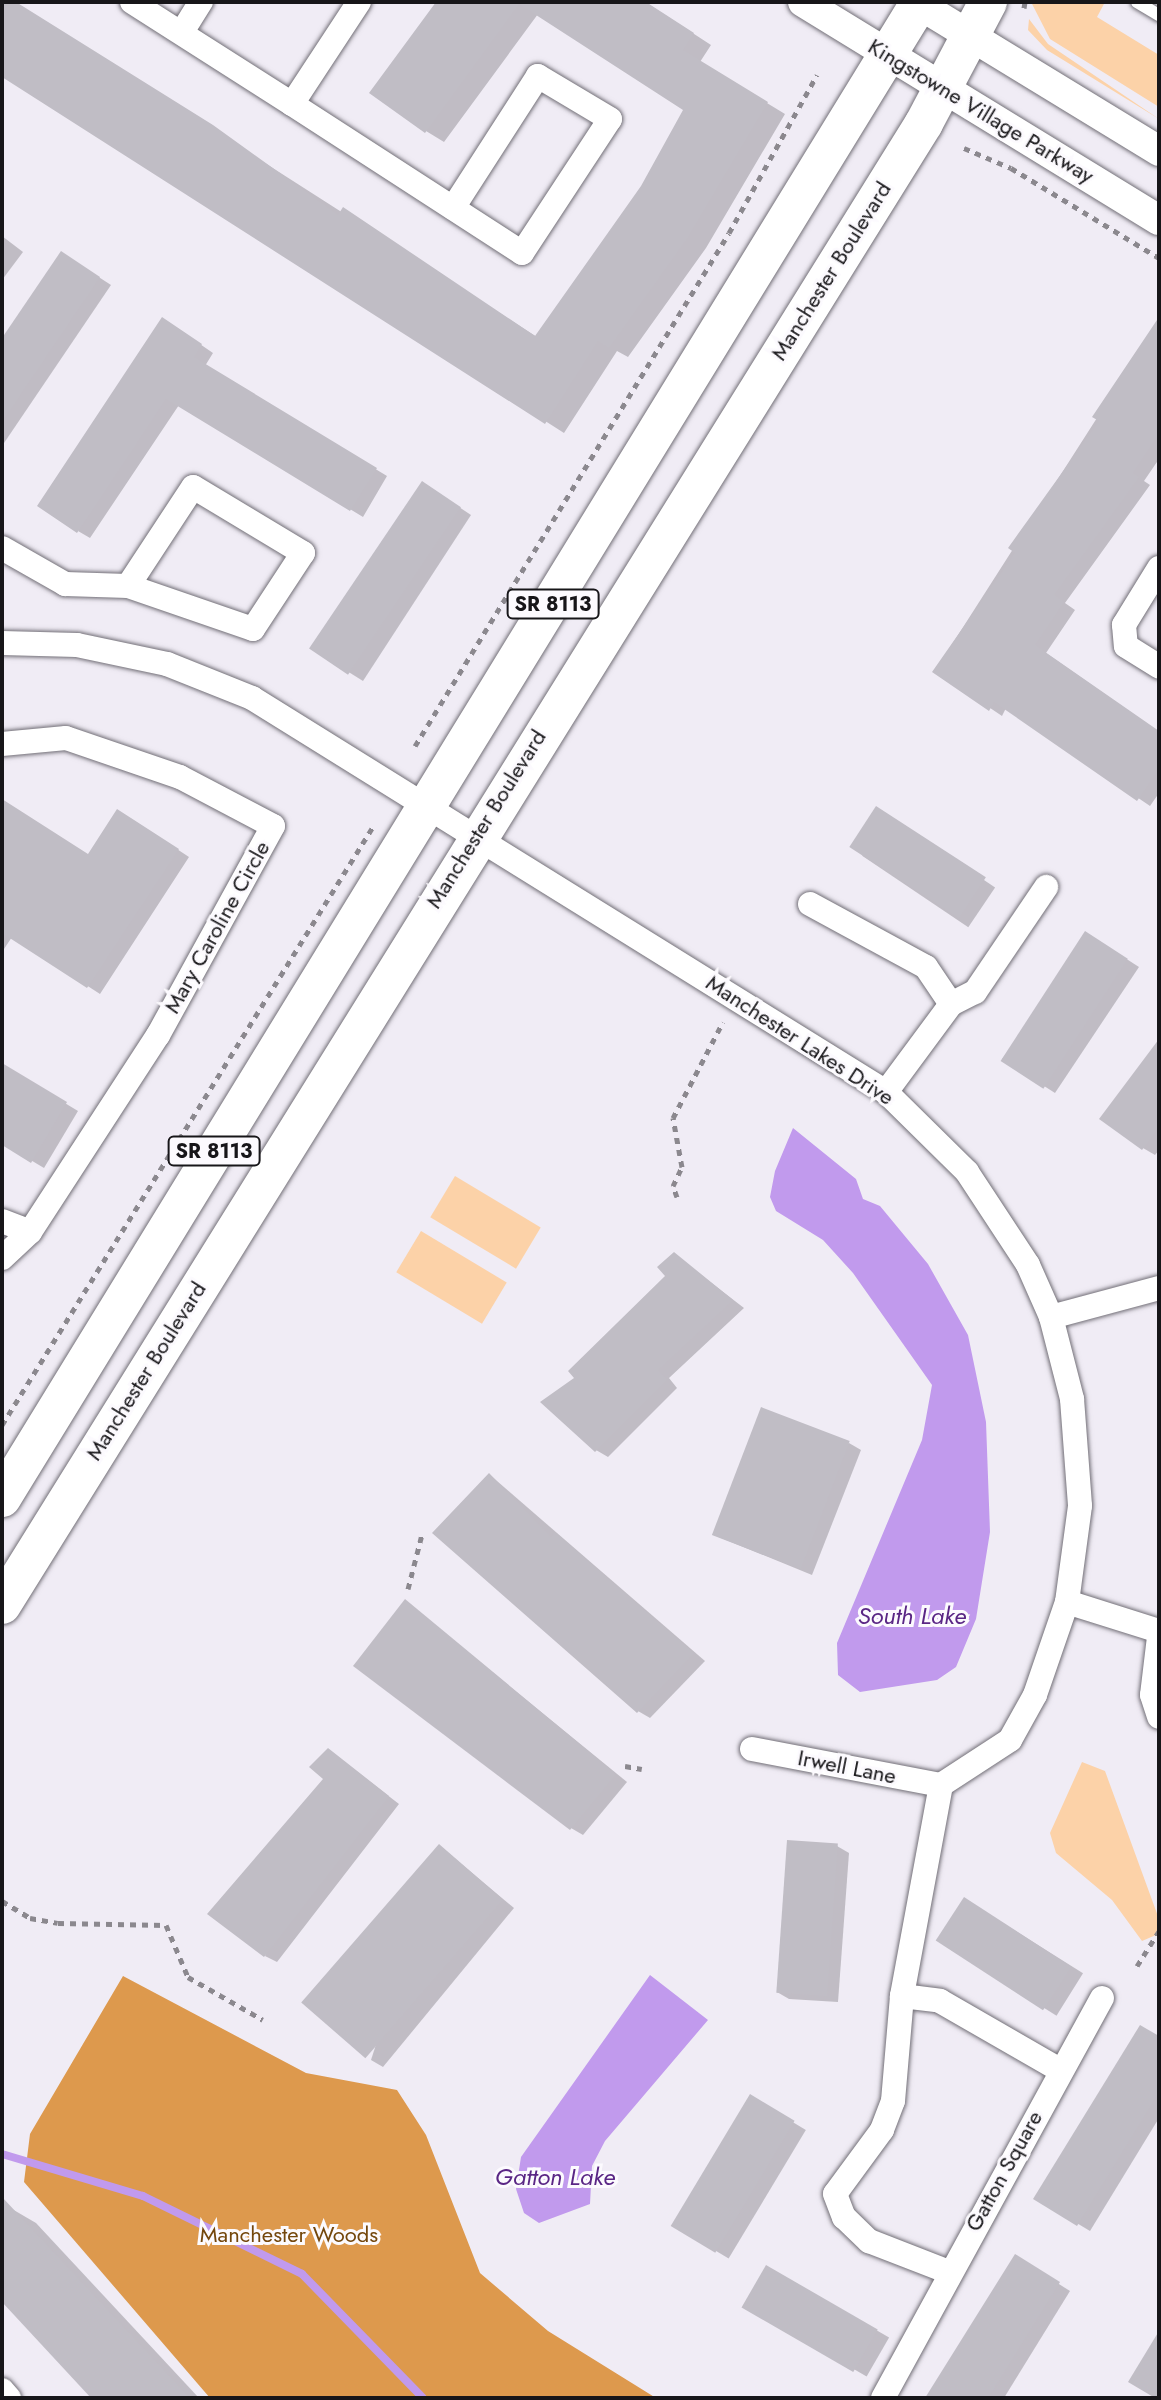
<!DOCTYPE html>
<html>
<head>
<meta charset="utf-8">
<style>
	body { margin:0 }
	#map { position:relative; width:1161px; height:2400px; overflow:hidden; background:#f0ecf5; font-family:Jost,sans-serif }
	div>[style] { position:absolute }
	[style*='--x'] { left:calc(var(--x)*1px); top:calc(var(--y)*1px); width:calc(var(--w)*1px); rotate:calc(var(--a)*1deg) }
	.green>* { inset:0; background:#fcd2a8; transform-origin:0 0 }
	.forest>* { inset:0; background:#dd994d }
	.water>* { inset:0; background:#c19aed }
	.shadow>* { inset:0; background:#0003; transform-origin:0 0 }
	.stream>* { height:8px; margin:-4px; padding:0 4px; transform-origin:4px; border-radius:4px; background:#c19aed }
	.building>* { inset:0; background:#c0bdc5; transform-origin:0 0 }
	.path>* { height:5px; margin-top:-2.5px; transform-origin:0; background:repeating-linear-gradient(90deg,#8b888e 0 6px,transparent 0 12px) }
	.roads { filter:drop-shadow(0 0 2px #726f77) drop-shadow(0 0 2px #726f77) }
	.service>* { height:12px; margin:-6px; padding:0 6px; transform-origin:6px; border-radius:6px; background:#fff }
	.minor>* { height:24px; margin:-12px; padding:0 12px; transform-origin:12px; border-radius:12px; background:#fff }
	.tertiary>* { height:30px; margin:-15px; padding:0 15px; transform-origin:15px; border-radius:15px; background:#fff }
	.primary>* { height:38px; margin:-19px; padding:0 19px; transform-origin:19px; border-radius:19px; background:#fff }
	span { translate:-50% -50%; white-space:nowrap; text-align:center; line-height:1.15; -webkit-text-stroke:6px #fcfafe; paint-order:stroke }
	.shield-label span { padding:2px 6px; background:#fcfafe; border:2px solid; border-radius:6px; -webkit-text-stroke-width:0 }
	.shield-label { font-size:20px; color:#171619; font-weight:700 }
	.street-label { font-size:22px; color:#171619 }
	.park-label { font-size:22px; color:#74470c }
	.water-label { font-size:24px; color:#5a2685; font-style:italic }
	.frame { position:absolute; inset:0; border:4px solid #171619; pointer-events:none }
</style>
</head>
<body>
<div id="map">
	<div class="green">
		<i style="clip-path:polygon(1031px 2px,1105px 2px,1097px 17px,1159px 55px,1159px 107px,1050px 39px)"></i>
		<i style="clip-path:polygon(1029px 19px,1048px 44px,1159px 119px,1047px 50px,1028px 30px)"></i>
		<i style="left:455px;top:1176px;width:100px;height:48px;rotate:31deg"></i>
		<i style="left:421px;top:1231px;width:100px;height:48px;rotate:31deg"></i>
		<i style="clip-path:polygon(1082px 1762px,1105px 1771px,1159px 1919px,1156px 1935px,1142px 1941px,1112px 1900px,1056px 1853px,1050px 1833px)"></i>
	</div>
	<div class="forest">
		<i style="clip-path:polygon(123px 1976px,306px 2073px,397px 2090px,426px 2135px,480px 2273px,548px 2331px,656px 2398px,210px 2398px,24px 2182px,30px 2134px)"></i>
	</div>
	<div class="water">
		<i style="clip-path:polygon(793px 1128px,856px 1179px,863px 1199px,880px 1206px,928px 1264px,968px 1335px,986px 1422px,990px 1532px,976px 1619px,956px 1667px,937px 1680px,860px 1692px,838px 1675px,837px 1643px,922px 1440px,932px 1385px,853px 1273px,823px 1240px,776px 1211px,770px 1197px,775px 1171px)"></i>
		<i style="clip-path:polygon(650px 1975px,708px 2020px,605px 2141px,592px 2166px,590px 2204px,539px 2223px,524px 2213px,516px 2189px,521px 2157px)"></i>
	</div>
	<div class="shadow">
		<i style="clip-path:polygon(2px 2px,13px 2px,537px 337px,643px 187px,685px 110px,538px 14px,444px 142px,426px 131px,438px 2px,645px 2px,711px 45px,700px 62px,785px 114px,706px 248px,628px 357px,617px 351px,564px 433px,2px 73px)"></i>
		<i style="clip-path:polygon(2px 236px,23px 252px,2px 280px)"></i>
		<i style="clip-path:polygon(74px 261px,111px 285px,2px 446px,2px 341px)"></i>
		<i style="clip-path:polygon(1159px 321px,1159px 459px,1144px 481px,1150px 485px,1065px 603px,1075px 610px,1046px 653px,1159px 732px,1159px 793px,1150px 806px,1006px 708px,1002px 716px,935px 671px)"></i>
		<i style="clip-path:polygon(175px 327px,213px 353px,205px 366px,387px 476px,363px 517px,179px 405px,90px 538px,78px 531px)"></i>
		<i style="clip-path:polygon(435px 491px,471px 515px,363px 681px,315px 651px)"></i>
		<i style="clip-path:polygon(2px 801px,89px 856px,130px 818px,189px 857px,100px 994px,12px 937px,2px 952px)"></i>
		<i style="left:889px;top:816px;width:128px;height:48px;rotate:34deg"></i>
		<i style="clip-path:polygon(1097px 940px,1139px 967px,1055px 1093px,1002px 1059px)"></i>
		<i style="clip-path:polygon(1159px 1042px,1159px 1150px,1155px 1155px,1143px 1148px)"></i>
		<i style="clip-path:polygon(2px 1065px,78px 1111px,44px 1168px,2px 1143px)"></i>
		<i style="clip-path:polygon(674px 1254px,744px 1308px,669px 1378px,677px 1388px,608px 1457px,596px 1450px,577px 1378px,668px 1276px)"></i>
		<i style="clip-path:polygon(849px 1443px,861px 1450px,812px 1575px,714px 1535px)"></i>
		<i style="clip-path:polygon(490px 1475px,705px 1661px,650px 1718px,638px 1711px)"></i>
		<i style="clip-path:polygon(405px 1601px,627px 1782px,583px 1835px,571px 1828px)"></i>
		<i style="clip-path:polygon(329px 1750px,399px 1804px,277px 1962px,265px 1956px,326px 1779px)"></i>
		<i style="clip-path:polygon(440px 1846px,514px 1908px,383px 2067px,371px 2060px)"></i>
		<i style="clip-path:polygon(837px 1846px,849px 1853px,838px 2002px,789px 1999px,777px 1992px)"></i>
		<i style="left:977px;top:1907px;width:125px;height:50px;rotate:32deg"></i>
		<i style="clip-path:polygon(1159px 2038px,1159px 2118px,1090px 2231px,1035px 2198px)"></i>
		<i style="left:751px;top:2097px;width:64px;height:150px;rotate:31deg"></i>
		<i style="clip-path:polygon(12px 2209px,36px 2223px,199px 2398px,94px 2398px,2px 2299px,2px 2218px)"></i>
		<i style="clip-path:polygon(1016px 2257px,1070px 2291px,1004px 2398px,928px 2398px)"></i>
		<i style="left:767px;top:2267px;width:141px;height:45px;rotate:30deg"></i>
	</div>
	<div class="stream">
		<i style="--x:2;--y:2154;--w:147;--a:16.6"></i>
		<i style="--x:143;--y:2196;--w:177;--a:26.1"></i>
		<i style="--x:302;--y:2274;--w:173;--a:45.7"></i>
	</div>
	<div class="building">
		<i style="clip-path:polygon(2px 2px,16px 2px,213px 125px,338px 215px,343px 207px,535px 336px,641px 186px,683px 110px,519px 4px,425px 133px,369px 93px,436px 2px,646px 2px,694px 33px,683px 50px,768px 102px,688px 237px,609px 348px,598px 341px,545px 424px,2px 77px)"></i>
		<i style="clip-path:polygon(61px 251px,100px 277px,2px 422px,2px 338px)"></i>
		<i style="clip-path:polygon(162px 317px,202px 344px,194px 357px,377px 468px,350px 511px,166px 399px,77px 533px,37px 506px)"></i>
		<i style="clip-path:polygon(1159px 317px,1159px 434px,1133px 473px,1139px 477px,1054px 595px,1064px 602px,1035px 645px,1159px 731px,1159px 769px,1137px 801px,994px 702px,989px 711px,932px 672px,1015px 553px,1008px 548px,1099px 421px,1092px 417px)"></i>
		<i style="left:422px;top:481px;width:47px;height:202px;rotate:34deg"></i>
		<i style="clip-path:polygon(2px 799px,88px 854px,117px 809px,179px 849px,87px 988px,2px 933px)"></i>
		<i style="left:876px;top:806px;width:131px;height:49px;rotate:33deg"></i>
		<i style="left:1085px;top:931px;width:51px;height:155px;rotate:33deg"></i>
		<i style="clip-path:polygon(1159px 1039px,1159px 1127px,1142px 1150px,1099px 1119px)"></i>
		<i style="clip-path:polygon(2px 1063px,67px 1102px,31px 1163px,2px 1145px)"></i>
		<i style="clip-path:polygon(674px 1252px,733px 1300px,658px 1370px,667px 1380px,595px 1452px,540px 1402px,574px 1378px,568px 1371px,665px 1276px,657px 1267px)"></i>
		<i style="left:761px;top:1407px;width:95px;height:137px;rotate:21deg"></i>
		<i style="clip-path:polygon(489px 1473px,551px 1537px,555px 1532px,694px 1653px,637px 1713px,432px 1533px)"></i>
		<i style="clip-path:polygon(405px 1599px,616px 1774px,570px 1830px,353px 1666px)"></i>
		<i style="clip-path:polygon(328px 1748px,389px 1796px,264px 1957px,207px 1914px,323px 1779px,309px 1767px)"></i>
		<i style="left:787px;top:1840px;width:51px;height:153px;rotate:4deg"></i>
		<i style="left:439px;top:1844px;width:85px;height:210px;rotate:41deg"></i>
		<i style="left:964px;top:1897px;width:128px;height:52px;rotate:33deg"></i>
		<i style="clip-path:polygon(1140px 2025px,1159px 2036px,1159px 2092px,1077px 2226px,1033px 2199px)"></i>
		<i style="left:750px;top:2094px;width:52px;height:154px;rotate:31deg"></i>
		<i style="clip-path:polygon(2px 2197px,190px 2398px,91px 2398px,2px 2302px)"></i>
		<i style="clip-path:polygon(1015px 2254px,1060px 2282px,988px 2398px,925px 2398px)"></i>
		<i style="left:766px;top:2265px;width:129px;height:49px;rotate:30deg"></i>
		<i style="clip-path:polygon(1159px 2331px,1159px 2398px,1155px 2398px,1128px 2382px)"></i>
	</div>
	<div class="path">
		<i style="--x:1024;--y:8;--w:6;--a:-81"></i>
		<i style="--x:964;--y:148;--w:51;--a:23.1"></i>
		<i style="--x:1011;--y:168;--w:173;--a:31.3"></i>
		<i style="--x:415;--y:746;--w:601;--a:-58.53"></i>
		<i style="--x:729;--y:233;--w:181;--a:-60.9"></i>
		<i style="--x:677;--y:1197;--w:12;--a:-110"></i>
		<i style="--x:673;--y:1186;--w:21;--a:-65"></i>
		<i style="--x:682;--y:1167;--w:50;--a:-100.4"></i>
		<i style="--x:673;--y:1118;--w:108;--a:-62.5"></i>
		<i style="--x:2;--y:1425;--w:706;--a:-58.2"></i>
		<i style="--x:408;--y:1589;--w:57;--a:-75.7"></i>
		<i style="--x:625;--y:1766;--w:17;--a:10"></i>
		<i style="--x:2;--y:1901;--w:33;--a:31"></i>
		<i style="--x:30;--y:1918;--w:28;--a:10"></i>
		<i style="--x:58;--y:1923;--w:108;--a:1.1"></i>
		<i style="--x:166;--y:1925;--w:56;--a:67.1"></i>
		<i style="--x:188;--y:1977;--w:86;--a:29.8"></i>
		<i style="--x:1137;--y:1966;--w:41;--a:-57.8"></i>
	</div>
	<div class="roads">
		<div class="service">
			<i style="--x:1137;--y:2;--w:26;--a:31"></i>
		</div>
		<div class="minor">
			<i style="--x:132;--y:2;--w:190;--a:32.5"></i>
			<i style="--x:292;--y:104;--w:122;--a:-56.7"></i>
			<i style="--x:182;--y:32;--w:36;--a:-58"></i>
			<i style="--x:292;--y:104;--w:274;--a:32.9"></i>
			<i style="--x:522;--y:253;--w:160;--a:-56.7"></i>
			<i style="--x:610;--y:119;--w:84;--a:-149.2"></i>
			<i style="--x:538;--y:76;--w:157;--a:122.8"></i>
			<i style="--x:2;--y:548;--w:73;--a:29.7"></i>
			<i style="--x:65;--y:584;--w:63;--a:1.8"></i>
			<i style="--x:128;--y:586;--w:132;--a:19"></i>
			<i style="--x:253;--y:629;--w:91;--a:-56.7"></i>
			<i style="--x:303;--y:553;--w:128;--a:-149"></i>
			<i style="--x:193;--y:487;--w:118;--a:123.3"></i>
			<i style="--x:1159;--y:568;--w:67;--a:121.6"></i>
			<i style="--x:1124;--y:625;--w:21;--a:85"></i>
			<i style="--x:1126;--y:646;--w:39;--a:32"></i>
			<i style="--x:2;--y:643;--w:75;--a:1.5"></i>
			<i style="--x:77;--y:645;--w:92;--a:11.9"></i>
			<i style="--x:167;--y:664;--w:92;--a:21.8"></i>
			<i style="--x:252;--y:698;--w:746;--a:31.86"></i>
			<i style="--x:886;--y:1092;--w:114;--a:44.6"></i>
			<i style="--x:967;--y:1172;--w:111;--a:56.7"></i>
			<i style="--x:1028;--y:1265;--w:57;--a:66.1"></i>
			<i style="--x:1051;--y:1317;--w:85;--a:75.6"></i>
			<i style="--x:1072;--y:1399;--w:107;--a:85.7"></i>
			<i style="--x:1080;--y:1506;--w:97;--a:97.7"></i>
			<i style="--x:1067;--y:1602;--w:98;--a:109"></i>
			<i style="--x:1035;--y:1695;--w:51;--a:119.1"></i>
			<i style="--x:1010;--y:1740;--w:82;--a:146.9"></i>
			<i style="--x:2;--y:744;--w:64;--a:-5.4"></i>
			<i style="--x:66;--y:738;--w:120;--a:18.9"></i>
			<i style="--x:180;--y:777;--w:105;--a:27.8"></i>
			<i style="--x:273;--y:826;--w:239;--a:118.8"></i>
			<i style="--x:158;--y:1035;--w:235;--a:123"></i>
			<i style="--x:30;--y:1232;--w:38;--a:137"></i>
			<i style="--x:810;--y:904;--w:132;--a:28.5"></i>
			<i style="--x:926;--y:967;--w:45;--a:56"></i>
			<i style="--x:886;--y:1092;--w:109;--a:-53.5"></i>
			<i style="--x:951;--y:1004;--w:27;--a:-27"></i>
			<i style="--x:975;--y:992;--w:127;--a:-55.9"></i>
			<i style="--x:2;--y:1221;--w:30;--a:21"></i>
			<i style="--x:1051;--y:1317;--w:112;--a:-15"></i>
			<i style="--x:1067;--y:1602;--w:96;--a:17.5"></i>
			<i style="--x:1159;--y:1637;--w:58;--a:96.9"></i>
			<i style="--x:1152;--y:1695;--w:23;--a:72"></i>
			<i style="--x:752;--y:1749;--w:192;--a:10.8"></i>
			<i style="--x:941;--y:1785;--w:215;--a:100.5"></i>
			<i style="--x:902;--y:1996;--w:105;--a:94.9"></i>
			<i style="--x:893;--y:2101;--w:31;--a:111"></i>
			<i style="--x:882;--y:2130;--w:79;--a:126.3"></i>
			<i style="--x:835;--y:2194;--w:25;--a:69"></i>
			<i style="--x:844;--y:2217;--w:35;--a:44"></i>
			<i style="--x:869;--y:2241;--w:86;--a:21.2"></i>
			<i style="--x:902;--y:1996;--w:38;--a:7"></i>
			<i style="--x:940;--y:2001;--w:138;--a:29.9"></i>
			<i style="--x:2;--y:2390;--w:11;--a:49"></i>
			<i style="--x:883;--y:2398;--w:456;--a:-61.3"></i>
		</div>
		<div class="tertiary">
			<i style="--x:803;--y:2;--w:417;--a:31.5"></i>
			<i style="--x:915;--y:2;--w:286;--a:31.4"></i>
		</div>
		<div class="primary">
			<i style="--x:2;--y:1498;--w:1755;--a:-58.47"></i>
			<i style="--x:2;--y:1605;--w:1745;--a:-58.11"></i>
			<i style="--x:924;--y:123;--w:137;--a:-62.1"></i>
		</div>
	</div>
	<div class="shield-label">
		<span style="left:553px;top:604px">SR 8113</span>
		<span style="left:214px;top:1151px">SR 8113</span>
	</div>
	<div class="street-label">
		<span style="left:981px;top:111px;rotate:31deg">Kingstowne Village Parkway</span>
		<span style="left:831px;top:271px;rotate:-58deg">Manchester Boulevard</span>
		<span style="left:486px;top:819px;rotate:-58deg">Manchester Boulevard</span>
		<span style="left:217px;top:927px;rotate:-61deg">Mary Caroline Circle</span>
		<span style="left:800px;top:1040px;rotate:33deg">Manchester Lakes Drive</span>
		<span style="left:146px;top:1371px;rotate:-58deg">Manchester Boulevard</span>
		<span style="left:847px;top:1767px;rotate:11deg">Irwell Lane</span>
		<span style="left:1004px;top:2171px;rotate:-61deg">Gatton Square</span>
	</div>
	<div class="park-label">
		<span style="left:289px;top:2235px">Manchester Woods</span>
	</div>
	<div class="water-label">
		<span style="left:912px;top:1616px">South Lake</span>
		<span style="left:555px;top:2177px">Gatton Lake</span>
	</div>
	<div class="frame"></div>
</div>
</body>
</html>
